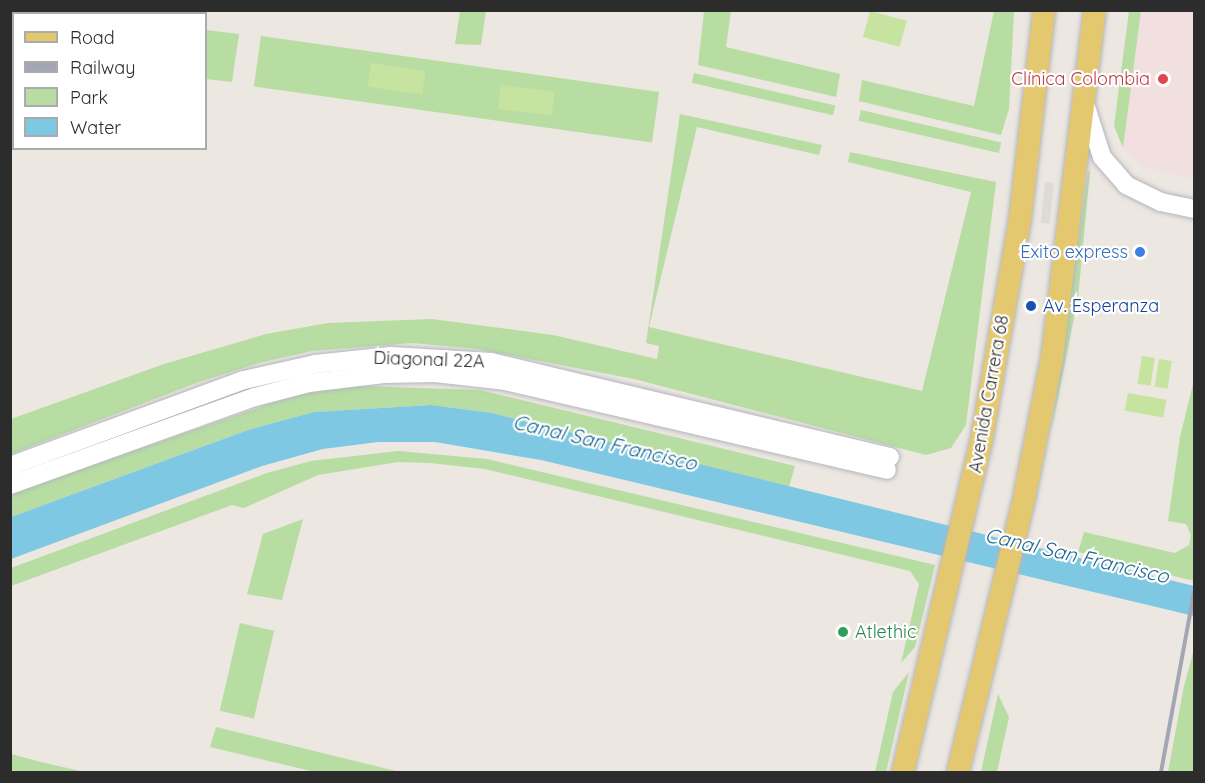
<!DOCTYPE html>
<html>
<head>
<meta charset="utf-8">
<style>
	body { margin:0 }
	#map { position:relative; width:1205px; height:783px; overflow:hidden; background:#ece7e0; font-family:Quicksand,sans-serif }
	div>[style] { position:absolute }
	[style*='--x'] { left:calc(var(--x)*1px); top:calc(var(--y)*1px); width:calc(var(--w)*1px); rotate:calc(var(--a)*1deg) }
	.medical>* { inset:0; background:#f2dfe0 }
	.green>* { inset:0; background:#b7dda3; transform-origin:0 0 }
	.pitch>* { inset:0; background:#c6e3a0; transform-origin:0 0 }
	.plaza>* { inset:0; background:#dddad7; transform-origin:0 0 }
	.water>* { inset:0; background:#7fc8e3 }
	.roads { filter:drop-shadow(0 0 2px #b4b6be) drop-shadow(0 0 2px #b4b6be) }
	.minor>* { height:18px; margin:-9px; padding:0 9px; transform-origin:9px; border-radius:9px; background:#fff }
	.major>* { height:22px; margin:-11px; padding:0 11px; transform-origin:11px; border-radius:11px; background:#e3c86f }
	.rail>* { height:4px; margin:-2px; padding:0 2px; transform-origin:2px; border-radius:2px; background:#a3a6b4 }
	.dots>* { width:16px; height:16px; translate:-50% -50%; box-sizing:border-box; border:3px solid #fff; border-radius:50% }
	span { translate:-50% -50%; white-space:nowrap; text-align:center; line-height:1.15; -webkit-text-stroke:4.5px #fff; paint-order:stroke }
	.health-label { font-size:18px; color:#be3a42 }
	.right { translate:-100% -50%; text-align:right }
	.shop-label { font-size:18px; color:#366cbe }
	.transit-label { font-size:18px; color:#164399 }
	.left { translate:0 -50%; text-align:left }
	.street-label { font-size:18px; color:#2c2c2c }
	.leisure-label { font-size:18px; color:#27864d }
	.water-label { font-size:20px; color:#1c6991; font-style:italic }
	.frame { position:absolute; inset:0; border:12px solid #2c2c2c; pointer-events:none }
	.legend { position:absolute; left:12px; top:12px; width:195px; height:138px; box-sizing:border-box; background:#fff; border:2px solid #ababab; margin:0; padding:8px 10px; list-style:none; font-size:18px; color:#2c2c2c }
	.legend li { display:flex; align-items:center; gap:12px; height:30px }
	.legend b { width:30px; border:2px solid #ababab }
</style>
</head>
<body>
<div id="map">
	<div class="medical">
		<i style="clip-path:polygon(1141px 11px,1194px 11px,1194px 179px,1145px 168px,1123px 148px)"></i>
	</div>
	<div class="green">
		<i style="clip-path:polygon(460px 11px,486px 11px,481px 45px,455px 44px)"></i>
		<i style="clip-path:polygon(704px 11px,731px 11px,726px 47px,840px 74px,836px 97px,698px 65px)"></i>
		<i style="clip-path:polygon(994px 11px,1014px 11px,1009px 109px,1001px 135px,859px 101px,862px 80px,974px 106px)"></i>
		<i style="clip-path:polygon(1129px 11px,1141px 11px,1123px 148px,1114px 126px)"></i>
		<i style="clip-path:polygon(206px 30px,239px 34px,232px 82px,206px 79px)"></i>
		<i style="left:261px;top:36px;width:402px;height:51px;rotate:8deg"></i>
		<i style="left:694px;top:73px;width:145px;height:10px;rotate:13deg"></i>
		<i style="left:861px;top:110px;width:144px;height:11px;rotate:13deg"></i>
		<i style="clip-path:polygon(680px 114px,822px 145px,819px 155px,697px 127px,649px 327px,922px 391px,971px 192px,848px 162px,850px 152px,996px 182px,966px 425px,951px 448px,926px 455px,634px 379px,477px 349px,412px 343px,312px 351px,259px 363px,199px 382px,11px 454px,11px 419px,164px 364px,266px 334px,328px 323px,432px 319px,553px 335px,657px 359px,659px 346px,646px 343px)"></i>
		<i style="clip-path:polygon(1090px 171px,1078px 298px,1051px 433px,1088px 172px)"></i>
		<i style="clip-path:polygon(1194px 380px,1194px 581px,1078px 552px,1084px 532px,1175px 553px,1189px 545px,1191px 535px,1186px 524px,1168px 521px,1180px 437px)"></i>
		<i style="clip-path:polygon(361px 386px,480px 390px,795px 466px,789px 487px,492px 413px,431px 405px,314px 412px,248px 430px,11px 517px,11px 493px,301px 393px)"></i>
		<i style="clip-path:polygon(398px 451px,487px 459px,935px 565px,915px 647px,901px 663px,919px 584px,910px 571px,485px 469px,430px 463px,398px 462px,318px 475px,244px 508px,232px 505px,11px 586px,11px 568px,267px 473px,311px 461px)"></i>
		<i style="clip-path:polygon(303px 519px,282px 600px,247px 594px,263px 534px)"></i>
		<i style="left:240px;top:623px;width:35px;height:90px;rotate:13deg"></i>
		<i style="clip-path:polygon(1194px 649px,1194px 772px,1168px 772px,1184px 686px)"></i>
		<i style="clip-path:polygon(909px 672px,886px 772px,875px 772px,893px 692px)"></i>
		<i style="clip-path:polygon(998px 694px,1009px 717px,997px 772px,981px 772px)"></i>
		<i style="clip-path:polygon(216px 727px,400px 772px,315px 772px,210px 747px)"></i>
		<i style="clip-path:polygon(11px 754px,45px 763px,85px 772px,11px 772px)"></i>
	</div>
	<div class="pitch">
		<i style="left:870px;top:11px;width:38px;height:27px;rotate:15deg"></i>
		<i style="left:371px;top:63px;width:55px;height:24px;rotate:8deg"></i>
		<i style="left:501px;top:85px;width:54px;height:24px;rotate:7deg"></i>
		<i style="left:1142px;top:356px;width:13px;height:28px;rotate:9deg"></i>
		<i style="left:1159px;top:359px;width:13px;height:28px;rotate:9deg"></i>
		<i style="left:1128px;top:393px;width:39px;height:18px;rotate:10deg"></i>
	</div>
	<div class="plaza">
		<i style="left:1045px;top:182px;width:9px;height:41px;rotate:6deg"></i>
	</div>
	<div class="water">
		<i style="clip-path:polygon(431px 405px,492px 413px,1194px 586px,1194px 616px,541px 460px,435px 442px,378px 442px,323px 449px,262px 466px,11px 559px,11px 517px,248px 430px,314px 412px)"></i>
	</div>
	<div class="roads">
		<div class="minor">
			<i style="--x:1086;--y:107;--w:52;--a:72.3"></i>
			<i style="--x:1102;--y:157;--w:37;--a:49"></i>
			<i style="--x:1126;--y:185;--w:39;--a:26"></i>
			<i style="--x:1161;--y:202;--w:34;--a:12"></i>
			<i style="--x:10;--y:466;--w:249;--a:-20.2"></i>
			<i style="--x:244;--y:380;--w:73;--a:-12.7"></i>
			<i style="--x:315;--y:364;--w:76;--a:-6"></i>
			<i style="--x:391;--y:356;--w:100;--a:3.4"></i>
			<i style="--x:491;--y:362;--w:410;--a:13.4"></i>
			<i style="--x:10;--y:485;--w:260;--a:-19.8"></i>
			<i style="--x:255;--y:397;--w:56;--a:-14.5"></i>
			<i style="--x:309;--y:383;--w:75;--a:-6.9"></i>
			<i style="--x:383;--y:374;--w:52;--a:-1.1"></i>
			<i style="--x:435;--y:373;--w:70;--a:6.5"></i>
			<i style="--x:505;--y:381;--w:392;--a:13.1"></i>
		</div>
		<div class="major">
			<i style="--x:903;--y:772;--w:344;--a:-76.7"></i>
			<i style="--x:982;--y:437;--w:221;--a:-80.1"></i>
			<i style="--x:1020;--y:219;--w:210;--a:-83.4"></i>
			<i style="--x:958;--y:772;--w:286;--a:-76.4"></i>
			<i style="--x:1025;--y:494;--w:139;--a:-78.8"></i>
			<i style="--x:1052;--y:358;--w:351;--a:-83"></i>
		</div>
	</div>
	<div class="rail">
		<i style="--x:1161;--y:772;--w:182;--a:-79.6"></i>
	</div>
	<div class="dots">
		<i style="left:1163px;top:79px;background:#e0444e"></i>
		<i style="left:1140px;top:252px;background:#3f7fe0"></i>
		<i style="left:1031px;top:306px;background:#1a4fb4"></i>
		<i style="left:843px;top:632px;background:#2e9e5b"></i>
	</div>
	<div class="health-label">
		<span class="right" style="left:1150px;top:79px">Clínica Colombia</span>
	</div>
	<div class="shop-label">
		<span class="right" style="left:1128px;top:252px">Exito express</span>
	</div>
	<div class="transit-label">
		<span class="left" style="left:1043px;top:306px">Av. Esperanza</span>
	</div>
	<div class="street-label">
		<span style="left:429px;top:360px;rotate:2deg">Diagonal 22A</span>
		<span style="left:989px;top:394px;rotate:-80deg">Avenida Carrera 68</span>
	</div>
	<div class="leisure-label">
		<span class="left" style="left:855px;top:632px">Atlethic</span>
	</div>
	<div class="water-label">
		<span style="left:605px;top:442px;rotate:13deg">Canal San Francisco</span>
		<span style="left:1077px;top:555px;rotate:13deg">Canal San Francisco</span>
	</div>
	<div class="frame"></div>
	<ul class="legend">
	<li><b style="height:8px;background:#e3c86f"></b>Road</li>
	<li><b style="height:8px;background:#a3a6b4"></b>Railway</li>
	<li><b style="height:16px;background:#b7dda3"></b>Park</li>
	<li><b style="height:16px;background:#7fc8e3"></b>Water</li>
	</ul>
</div>
</body>
</html>
